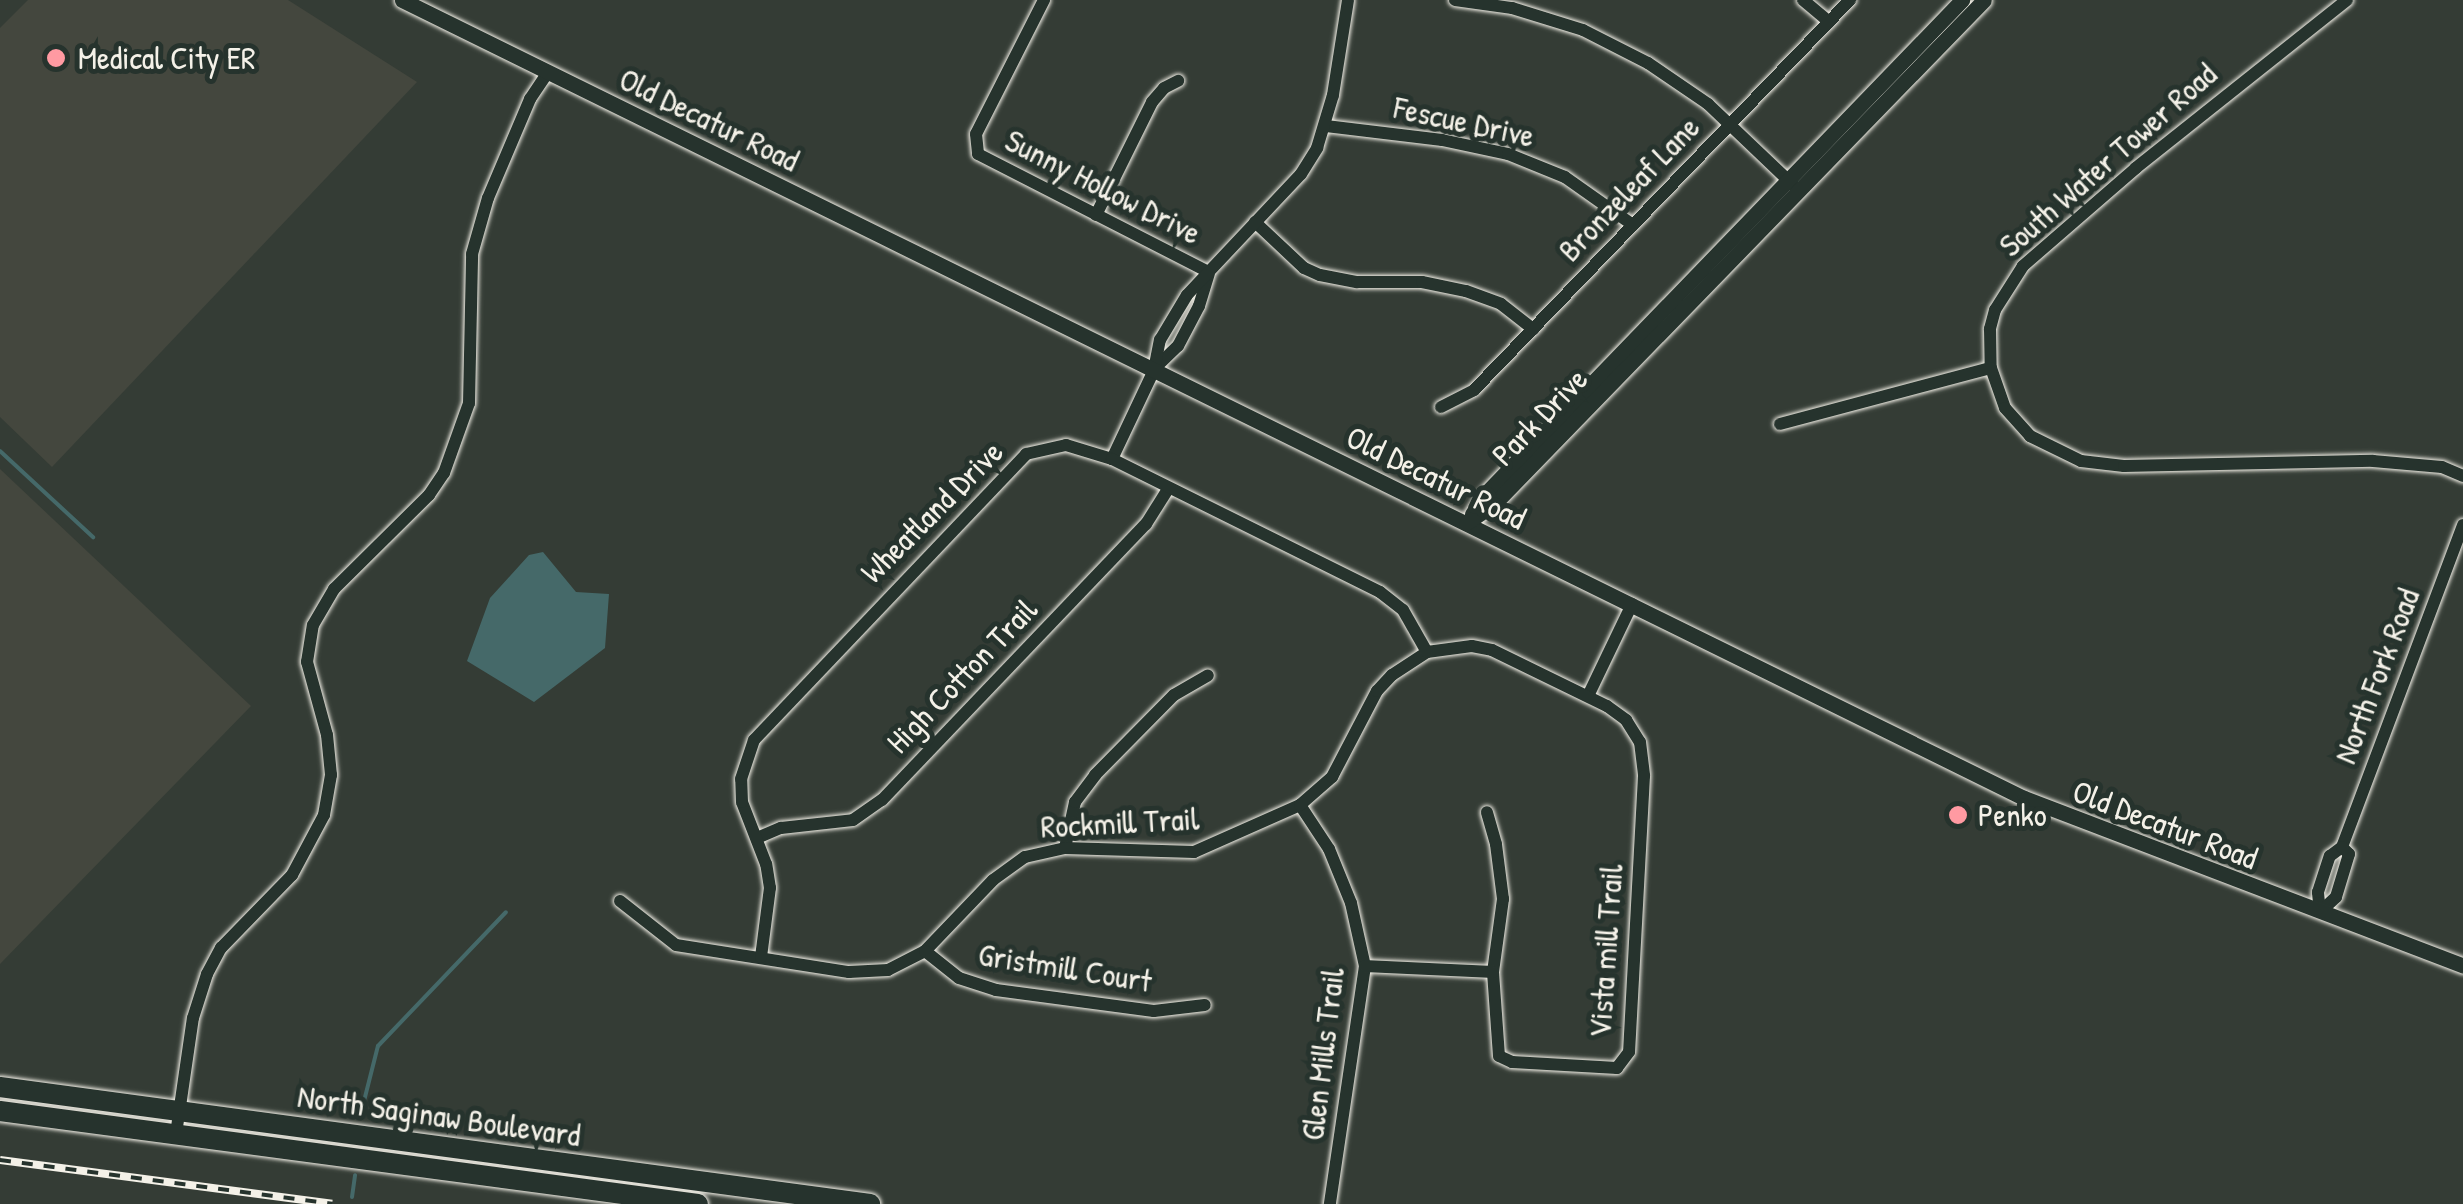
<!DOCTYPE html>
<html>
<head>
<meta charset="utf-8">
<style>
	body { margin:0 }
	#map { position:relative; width:2463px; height:1204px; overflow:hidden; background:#343c35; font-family:"Patrick Hand",sans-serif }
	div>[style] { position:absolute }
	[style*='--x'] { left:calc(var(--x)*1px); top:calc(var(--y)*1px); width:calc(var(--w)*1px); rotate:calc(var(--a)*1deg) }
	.built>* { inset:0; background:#44473e }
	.water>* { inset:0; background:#456969 }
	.stream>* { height:4px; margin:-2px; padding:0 2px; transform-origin:2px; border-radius:2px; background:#456969 }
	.roads { filter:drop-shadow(0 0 2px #f4f1e8) drop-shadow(0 0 2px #f4f1e8) }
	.minor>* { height:12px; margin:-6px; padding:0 6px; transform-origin:6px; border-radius:6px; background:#26332d }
	.tertiary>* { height:15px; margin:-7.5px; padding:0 7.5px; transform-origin:7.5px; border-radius:7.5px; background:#26332d }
	.primary>* { height:20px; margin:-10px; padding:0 10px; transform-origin:10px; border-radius:10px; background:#26332d }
	.rail>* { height:8px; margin-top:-4px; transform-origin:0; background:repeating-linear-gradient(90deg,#26332d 0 11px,#f4f1e8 0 22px); box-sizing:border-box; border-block:2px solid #f4f1e8 }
	.dots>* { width:28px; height:28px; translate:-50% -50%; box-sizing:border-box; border:5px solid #26332d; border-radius:50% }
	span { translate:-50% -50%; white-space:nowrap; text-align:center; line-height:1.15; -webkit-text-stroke:10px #26332d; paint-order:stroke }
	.poi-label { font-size:32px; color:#f4f1e8 }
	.left { translate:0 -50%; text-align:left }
	.street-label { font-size:32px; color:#f4f1e8 }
</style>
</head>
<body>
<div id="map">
	<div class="built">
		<i style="clip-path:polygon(28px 0,288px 0,417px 82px,52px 467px,0 417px,0 28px)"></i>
		<i style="clip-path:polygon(0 469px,251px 706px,0 964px)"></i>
	</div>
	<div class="water">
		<i style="clip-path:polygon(543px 552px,576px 592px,609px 594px,605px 648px,534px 702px,467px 661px,490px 598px,529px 555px)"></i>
	</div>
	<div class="stream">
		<i style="--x:0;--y:451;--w:127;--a:42.8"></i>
		<i style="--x:361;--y:1113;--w:69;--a:-75.8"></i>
		<i style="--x:378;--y:1046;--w:185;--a:-46.3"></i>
		<i style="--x:352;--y:1197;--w:22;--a:-82"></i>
	</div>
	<div class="roads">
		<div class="minor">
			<i style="--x:1044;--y:0;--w:150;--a:116.9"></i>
			<i style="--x:976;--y:134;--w:20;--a:84"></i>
			<i style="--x:978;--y:154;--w:259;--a:27.1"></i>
			<i style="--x:1455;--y:0;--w:58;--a:8"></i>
			<i style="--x:1512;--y:8;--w:74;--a:17.2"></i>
			<i style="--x:1583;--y:30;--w:73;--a:26.9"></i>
			<i style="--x:1648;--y:63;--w:73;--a:34.3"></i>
			<i style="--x:1708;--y:104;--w:117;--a:43.6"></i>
			<i style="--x:1803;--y:0;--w:34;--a:40"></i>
			<i style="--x:2347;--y:0;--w:270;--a:141.5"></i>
			<i style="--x:2136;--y:168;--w:150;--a:139.1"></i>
			<i style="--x:2023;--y:266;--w:52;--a:122.5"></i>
			<i style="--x:1995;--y:310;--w:20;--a:105"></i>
			<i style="--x:1990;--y:329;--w:39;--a:89"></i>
			<i style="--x:1991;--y:368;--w:42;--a:70.7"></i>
			<i style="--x:2005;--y:408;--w:38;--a:48"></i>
			<i style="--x:2030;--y:436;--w:57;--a:26.1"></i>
			<i style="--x:2081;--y:461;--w:43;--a:6.6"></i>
			<i style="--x:2124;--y:466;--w:249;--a:-1.2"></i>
			<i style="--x:2373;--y:461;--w:69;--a:5"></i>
			<i style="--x:2442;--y:467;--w:23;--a:23"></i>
			<i style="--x:1326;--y:126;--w:117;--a:6.9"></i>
			<i style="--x:1442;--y:140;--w:67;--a:12"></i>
			<i style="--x:1508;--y:154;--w:61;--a:22"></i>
			<i style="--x:1565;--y:177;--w:83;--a:35.2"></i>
			<i style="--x:1096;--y:215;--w:126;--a:-63.6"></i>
			<i style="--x:1152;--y:102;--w:18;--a:-49"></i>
			<i style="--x:1164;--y:88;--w:16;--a:-27"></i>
			<i style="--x:1255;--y:222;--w:67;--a:43.2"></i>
			<i style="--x:1304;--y:268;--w:17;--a:24"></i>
			<i style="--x:1320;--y:275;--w:38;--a:11"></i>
			<i style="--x:1357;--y:282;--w:65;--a:0"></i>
			<i style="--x:1422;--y:282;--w:45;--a:11.6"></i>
			<i style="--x:1466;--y:291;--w:37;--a:20"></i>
			<i style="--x:1501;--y:304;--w:41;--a:38"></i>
			<i style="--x:1155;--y:368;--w:32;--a:-44"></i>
			<i style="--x:1178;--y:346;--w:45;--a:-62.3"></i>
			<i style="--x:1199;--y:306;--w:34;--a:-73"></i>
			<i style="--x:1441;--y:407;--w:37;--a:-27"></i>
			<i style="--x:1474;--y:390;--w:542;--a:-46.05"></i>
			<i style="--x:1780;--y:424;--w:218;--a:-14.9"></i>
			<i style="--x:1112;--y:459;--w:98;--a:-64.7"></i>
			<i style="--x:1154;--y:370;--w:31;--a:-79"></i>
			<i style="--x:1160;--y:340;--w:52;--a:-59"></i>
			<i style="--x:1187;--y:295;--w:166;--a:-46.7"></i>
			<i style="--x:1301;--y:174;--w:31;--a:-58"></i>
			<i style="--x:1317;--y:148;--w:55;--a:-73.2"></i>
			<i style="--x:1333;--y:95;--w:96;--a:-81"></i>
			<i style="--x:1588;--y:696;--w:102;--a:-64.4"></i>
			<i style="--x:1300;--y:805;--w:53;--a:56.6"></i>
			<i style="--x:1329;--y:849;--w:58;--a:67.8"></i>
			<i style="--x:1351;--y:903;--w:65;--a:77.5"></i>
			<i style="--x:1365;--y:966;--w:241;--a:98.4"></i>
			<i style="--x:757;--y:838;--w:26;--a:-23"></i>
			<i style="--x:781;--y:828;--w:72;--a:-6.3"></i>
			<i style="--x:853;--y:820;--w:35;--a:-35"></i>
			<i style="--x:882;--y:800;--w:382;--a:-46.3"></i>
			<i style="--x:1146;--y:524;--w:41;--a:-57.8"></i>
			<i style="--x:1065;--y:848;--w:47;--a:-77.7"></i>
			<i style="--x:1075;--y:802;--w:34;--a:-53"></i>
			<i style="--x:1095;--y:775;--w:112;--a:-45.4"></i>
			<i style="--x:1174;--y:695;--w:39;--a:-30"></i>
			<i style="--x:620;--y:901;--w:71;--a:38.2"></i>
			<i style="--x:676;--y:945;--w:175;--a:8.9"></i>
			<i style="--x:849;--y:972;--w:39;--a:-3"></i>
			<i style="--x:888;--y:970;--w:42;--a:-27.2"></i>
			<i style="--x:925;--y:951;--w:98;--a:-46.2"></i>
			<i style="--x:993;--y:880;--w:39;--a:-36"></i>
			<i style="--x:1025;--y:857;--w:41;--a:-12.7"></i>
			<i style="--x:1065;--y:848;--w:129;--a:1.8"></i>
			<i style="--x:1194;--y:852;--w:116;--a:-23.9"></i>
			<i style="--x:1300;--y:805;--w:43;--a:-41.2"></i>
			<i style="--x:1332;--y:777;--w:97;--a:-62.4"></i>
			<i style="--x:1377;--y:691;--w:22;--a:-47"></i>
			<i style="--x:1392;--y:675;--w:42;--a:-33.3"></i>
			<i style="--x:1427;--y:652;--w:45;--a:-7.6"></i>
			<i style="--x:1472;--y:646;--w:20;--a:11"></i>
			<i style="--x:1492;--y:650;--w:128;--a:26"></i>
			<i style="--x:1607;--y:706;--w:24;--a:36"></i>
			<i style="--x:1626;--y:720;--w:26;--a:58"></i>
			<i style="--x:1640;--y:742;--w:34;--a:83"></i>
			<i style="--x:1644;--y:776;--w:276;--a:93.1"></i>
			<i style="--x:1629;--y:1052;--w:20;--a:127"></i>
			<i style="--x:1617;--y:1068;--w:105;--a:-176.7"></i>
			<i style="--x:1512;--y:1062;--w:14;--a:-155"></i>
			<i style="--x:1499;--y:1056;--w:84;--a:-94.1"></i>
			<i style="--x:1493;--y:972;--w:74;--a:-82.2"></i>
			<i style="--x:1503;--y:899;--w:55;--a:-97.3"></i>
			<i style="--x:1496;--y:844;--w:33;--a:-106"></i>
			<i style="--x:2320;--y:912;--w:20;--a:-96"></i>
			<i style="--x:2318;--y:892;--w:38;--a:-72"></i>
			<i style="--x:2330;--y:856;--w:15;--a:-37"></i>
			<i style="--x:2342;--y:847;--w:344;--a:-69.4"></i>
			<i style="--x:2320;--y:912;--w:22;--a:-43"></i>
			<i style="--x:2336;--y:897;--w:45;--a:-73.2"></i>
			<i style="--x:2349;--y:854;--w:10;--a:-135"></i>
			<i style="--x:925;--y:951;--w:43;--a:38.5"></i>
			<i style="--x:959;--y:978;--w:39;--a:18"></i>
			<i style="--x:996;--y:990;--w:159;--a:7.6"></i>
			<i style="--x:1154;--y:1011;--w:51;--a:-6.7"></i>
			<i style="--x:761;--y:957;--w:70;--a:-82.6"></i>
			<i style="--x:770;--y:888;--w:24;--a:-99"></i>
			<i style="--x:766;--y:864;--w:66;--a:-111.2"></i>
			<i style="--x:742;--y:802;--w:23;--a:-92"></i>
			<i style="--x:741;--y:779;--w:41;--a:-71.6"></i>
			<i style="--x:754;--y:740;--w:395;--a:-46.4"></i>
			<i style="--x:1026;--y:454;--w:41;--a:-12.7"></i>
			<i style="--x:1066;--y:445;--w:48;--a:16.9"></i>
			<i style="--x:1112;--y:459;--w:299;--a:26.4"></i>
			<i style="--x:1380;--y:592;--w:29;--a:38"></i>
			<i style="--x:1403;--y:610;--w:48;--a:60.3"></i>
			<i style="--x:1365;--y:966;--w:128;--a:2.7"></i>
			<i style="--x:176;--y:1134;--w:117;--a:-81.7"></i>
			<i style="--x:193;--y:1018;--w:46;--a:-72.3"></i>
			<i style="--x:207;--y:974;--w:30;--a:-62"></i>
			<i style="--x:221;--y:948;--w:102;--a:-45.8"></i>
			<i style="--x:292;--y:875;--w:68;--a:-61.9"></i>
			<i style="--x:324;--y:815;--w:41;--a:-80.1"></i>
			<i style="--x:331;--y:775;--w:40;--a:-95.7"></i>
			<i style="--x:327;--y:735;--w:76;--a:-105.3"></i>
			<i style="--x:307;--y:662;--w:37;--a:-81"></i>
			<i style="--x:313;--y:625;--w:42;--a:-59.7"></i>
			<i style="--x:334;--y:589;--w:134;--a:-44.7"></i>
			<i style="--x:429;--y:495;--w:27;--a:-56"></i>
			<i style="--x:444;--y:473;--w:74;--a:-70.3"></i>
			<i style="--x:469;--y:403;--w:149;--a:-88.8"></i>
			<i style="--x:472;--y:254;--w:58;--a:-74.1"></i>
			<i style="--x:488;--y:198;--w:108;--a:-67"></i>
			<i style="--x:530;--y:99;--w:32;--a:-56"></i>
		</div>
		<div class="tertiary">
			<i style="--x:402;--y:0;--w:1808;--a:26.2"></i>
			<i style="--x:2024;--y:798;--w:470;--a:20.9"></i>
			<i style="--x:1472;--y:514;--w:24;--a:-57"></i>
			<i style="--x:1485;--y:494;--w:687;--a:-46"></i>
			<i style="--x:1466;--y:523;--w:32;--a:-34"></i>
			<i style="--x:1493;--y:505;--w:704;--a:-45.81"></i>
		</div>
		<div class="primary">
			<i style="--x:0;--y:1087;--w:878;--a:7.66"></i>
			<i style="--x:0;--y:1111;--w:704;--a:7.59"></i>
		</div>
	</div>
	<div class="rail">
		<i style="--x:0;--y:1160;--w:335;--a:7.5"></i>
	</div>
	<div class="dots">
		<i style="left:56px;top:58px;background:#ff9aa2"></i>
		<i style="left:1958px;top:815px;background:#ff9aa2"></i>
	</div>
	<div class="poi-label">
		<span class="left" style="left:78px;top:58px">Medical City ER</span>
		<span class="left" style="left:1978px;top:815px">Penko</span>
	</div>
	<div class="street-label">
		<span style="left:709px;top:120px;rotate:26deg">Old Decatur Road</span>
		<span style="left:1464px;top:122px;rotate:12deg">Fescue Drive</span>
		<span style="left:2108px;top:160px;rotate:-41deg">South Water Tower Road</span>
		<span style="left:1103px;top:187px;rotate:27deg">Sunny Hollow Drive</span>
		<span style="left:1629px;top:189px;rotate:-46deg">Bronzeleaf Lane</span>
		<span style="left:1540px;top:417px;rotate:-46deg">Park Drive</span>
		<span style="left:1436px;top:478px;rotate:26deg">Old Decatur Road</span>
		<span style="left:932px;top:512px;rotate:-45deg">Wheatland Drive</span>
		<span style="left:962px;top:676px;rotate:-46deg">High Cotton Trail</span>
		<span style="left:2377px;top:676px;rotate:-69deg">North Fork Road</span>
		<span style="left:1120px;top:823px;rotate:-3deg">Rockmill Trail</span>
		<span style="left:2165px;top:825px;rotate:21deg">Old Decatur Road</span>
		<span style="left:1606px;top:951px;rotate:-86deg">Vista mill Trail</span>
		<span style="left:1065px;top:968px;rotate:9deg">Gristmill Court</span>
		<span style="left:1323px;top:1054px;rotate:-83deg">Glen Mills Trail</span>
		<span style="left:439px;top:1116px;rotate:8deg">North Saginaw Boulevard</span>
	</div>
</div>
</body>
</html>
